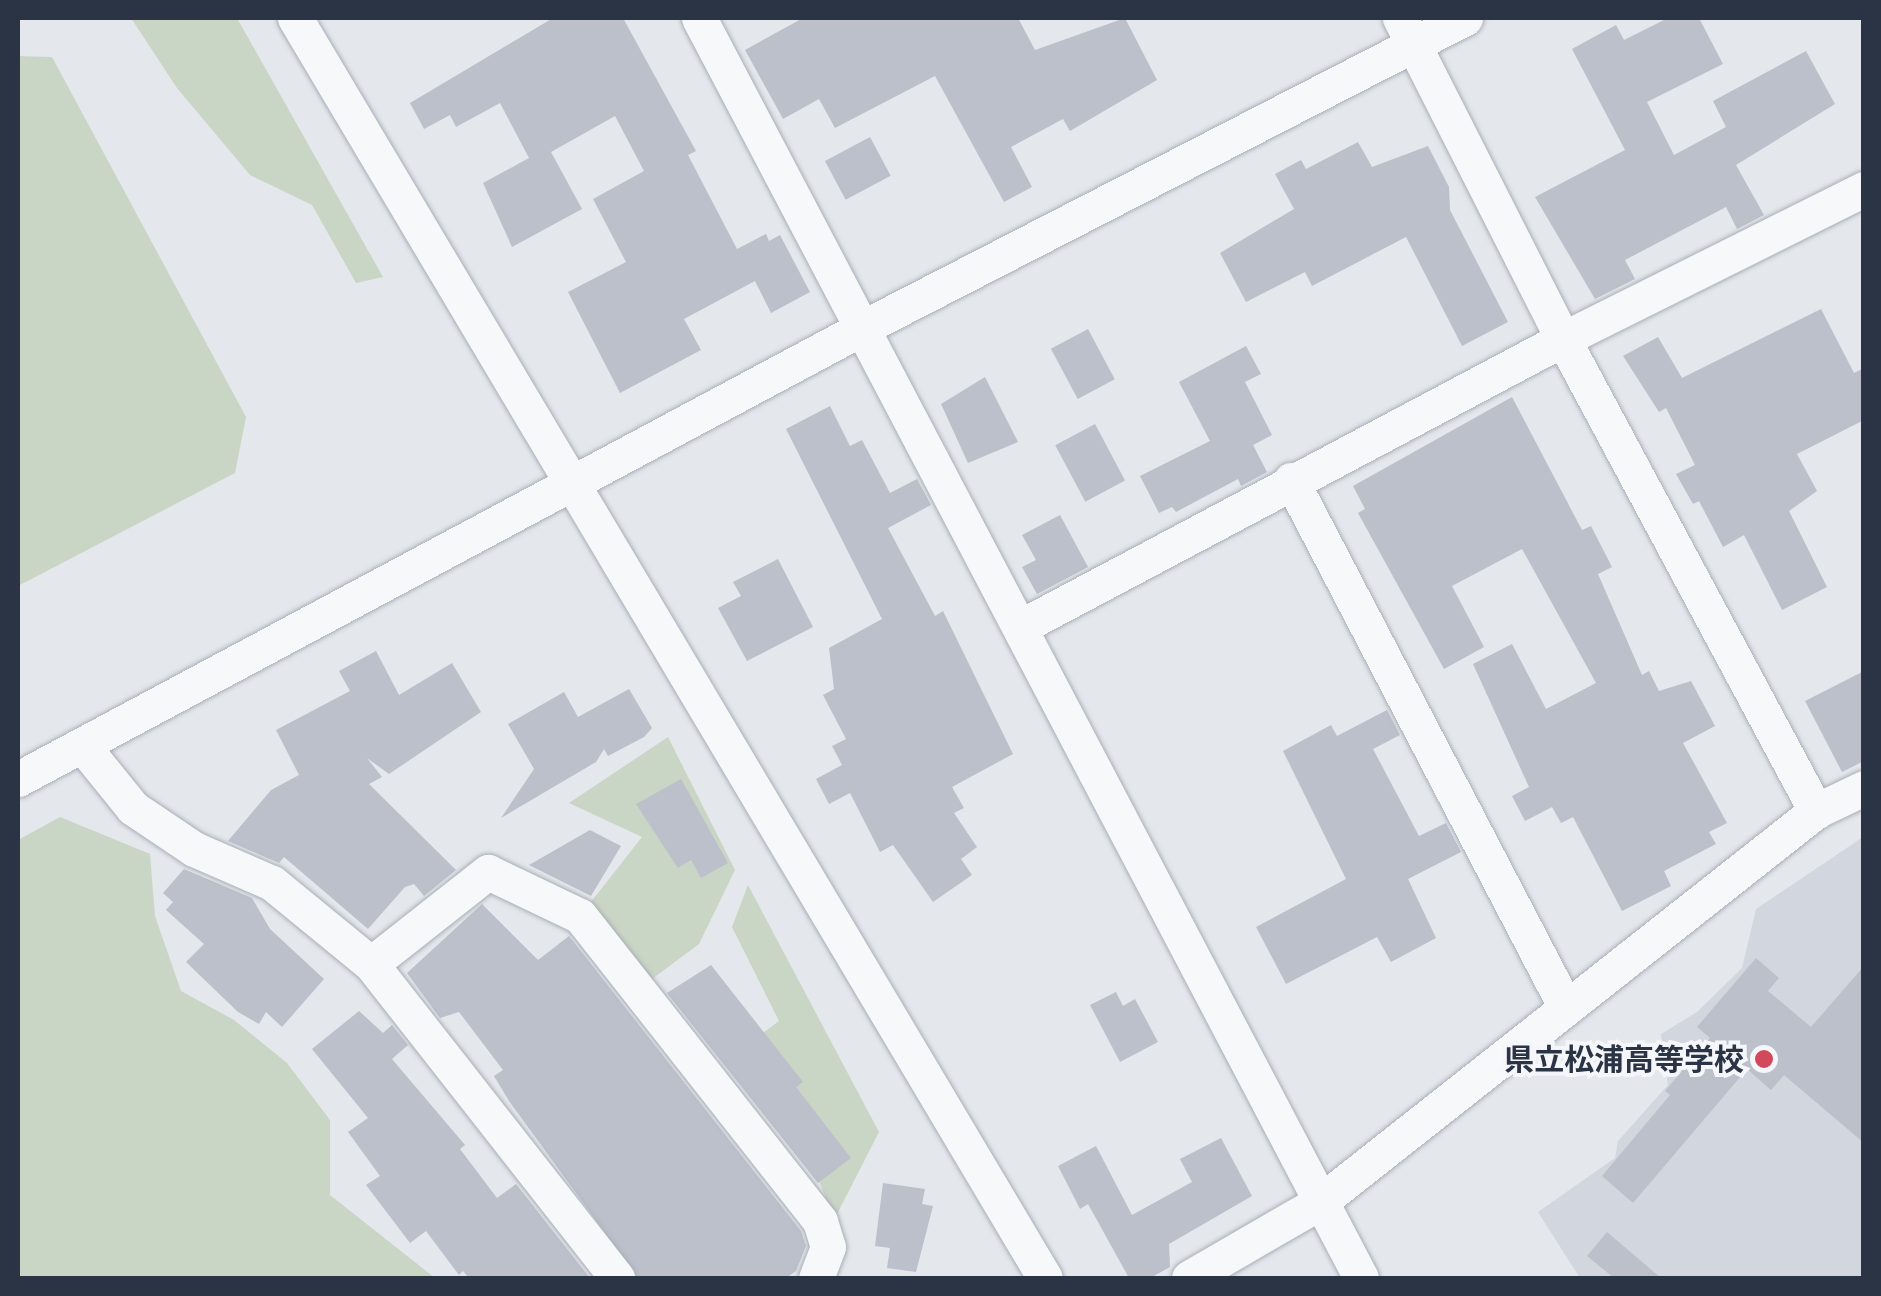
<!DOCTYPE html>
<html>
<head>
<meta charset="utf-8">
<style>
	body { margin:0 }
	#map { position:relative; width:1881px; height:1296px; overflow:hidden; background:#e4e7ec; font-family:Ubuntu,"Noto Sans JP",sans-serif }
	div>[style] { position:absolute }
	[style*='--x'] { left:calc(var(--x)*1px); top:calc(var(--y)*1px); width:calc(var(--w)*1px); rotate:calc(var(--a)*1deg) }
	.built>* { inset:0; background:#d2d6de }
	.green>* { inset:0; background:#c9d6c5 }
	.building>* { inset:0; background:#bbc0ca; transform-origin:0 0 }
	.roads { filter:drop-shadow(0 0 2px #a9aeb7) drop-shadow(0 0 2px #a9aeb7) }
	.minor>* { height:35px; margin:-17.5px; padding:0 17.5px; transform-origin:17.5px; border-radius:17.5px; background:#f7f8fa }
	.dots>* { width:28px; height:28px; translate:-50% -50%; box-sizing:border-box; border:5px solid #f4f6f9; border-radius:50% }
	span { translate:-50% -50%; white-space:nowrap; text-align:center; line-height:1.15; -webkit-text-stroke:8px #f4f6f9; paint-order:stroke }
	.poi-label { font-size:30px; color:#2b3445; font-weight:700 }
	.right { translate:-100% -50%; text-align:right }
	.frame { position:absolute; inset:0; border:20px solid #2b3445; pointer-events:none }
</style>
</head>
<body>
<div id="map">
	<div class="built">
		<i style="clip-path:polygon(1863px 837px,1863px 1278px,1580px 1278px,1538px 1212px,1615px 1158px,1618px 1141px,1668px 1085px,1661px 1034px,1697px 1012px,1742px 968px,1756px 909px)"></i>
	</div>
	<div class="green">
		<i style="clip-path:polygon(131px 18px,237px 18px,383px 277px,356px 283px,312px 205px,250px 175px,177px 88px)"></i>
		<i style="clip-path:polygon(18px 56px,52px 57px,246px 417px,235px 473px,18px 586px)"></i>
		<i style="clip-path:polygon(668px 737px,735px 870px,699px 944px,648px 982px,587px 907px,642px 837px,569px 803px)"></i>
		<i style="clip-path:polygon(60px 817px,150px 854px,155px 916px,181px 991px,234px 1020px,287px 1063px,330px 1120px,330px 1195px,435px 1278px,18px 1278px,18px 840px)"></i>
		<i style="clip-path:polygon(748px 885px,879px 1132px,834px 1220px,763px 1033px,779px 1021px,732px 927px)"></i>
	</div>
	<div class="building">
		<i style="clip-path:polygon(553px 18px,623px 18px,696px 151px,688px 155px,737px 249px,766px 234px,769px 241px,780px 235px,810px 292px,771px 313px,755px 281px,684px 319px,701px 350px,620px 393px,568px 292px,626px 262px,593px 199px,644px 171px,615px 116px,551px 152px,582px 209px,512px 247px,483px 183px,529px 158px,500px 103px,456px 127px,450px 115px,424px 129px,410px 103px)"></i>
		<i style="clip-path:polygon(803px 18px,1018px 18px,1035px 50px,1125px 18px,1157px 80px,1070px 131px,1063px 119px,1011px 147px,1032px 187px,1004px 202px,935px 76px,835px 128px,819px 99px,783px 119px,745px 50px)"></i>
		<i style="clip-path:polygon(1668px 18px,1699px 18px,1723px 64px,1647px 102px,1674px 155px,1726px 127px,1713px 101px,1806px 51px,1835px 104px,1736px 165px,1764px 215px,1737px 229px,1726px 207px,1625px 260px,1635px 279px,1595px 299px,1535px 197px,1625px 150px,1572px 49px,1616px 25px,1624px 40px)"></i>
		<i style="left:870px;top:137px;width:44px;height:51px;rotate:62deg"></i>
		<i style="clip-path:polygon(1358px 142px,1372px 167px,1428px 146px,1449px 187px,1450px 210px,1508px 322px,1462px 346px,1406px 237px,1312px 286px,1305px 272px,1246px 302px,1220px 253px,1294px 209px,1275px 174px,1301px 160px,1306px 169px)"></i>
		<i style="clip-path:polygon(1821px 309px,1854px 373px,1864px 368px,1864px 420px,1797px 454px,1817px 491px,1789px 511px,1827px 587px,1782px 610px,1744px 535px,1723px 547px,1699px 501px,1693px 504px,1676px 474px,1695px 465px,1666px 408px,1659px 412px,1623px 356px,1658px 337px,1682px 378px)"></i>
		<i style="left:1088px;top:329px;width:57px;height:42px;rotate:62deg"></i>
		<i style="clip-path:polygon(1246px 346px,1261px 374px,1245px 382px,1272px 435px,1253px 445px,1267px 472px,1241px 486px,1238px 479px,1176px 512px,1172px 507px,1159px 513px,1140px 476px,1210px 441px,1179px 382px)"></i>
		<i style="clip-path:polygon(985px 377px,1018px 442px,968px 463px,941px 404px)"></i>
		<i style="clip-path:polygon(1512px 397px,1582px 530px,1591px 526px,1612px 567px,1598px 574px,1642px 675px,1649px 671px,1659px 691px,1691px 681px,1715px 726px,1683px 743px,1727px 823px,1709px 832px,1716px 844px,1664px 871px,1671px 886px,1622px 911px,1573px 817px,1561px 823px,1552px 807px,1525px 821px,1512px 796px,1529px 787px,1473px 664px,1512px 644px,1546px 709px,1596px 683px,1522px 549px,1452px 586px,1484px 647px,1444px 669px,1358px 513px,1365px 509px,1353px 486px)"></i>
		<i style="clip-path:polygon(830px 406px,850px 446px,862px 440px,890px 493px,917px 479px,931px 505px,888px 528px,935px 616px,943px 611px,1013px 754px,952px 787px,964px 808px,954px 813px,977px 847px,961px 859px,972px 875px,933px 902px,893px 845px,880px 852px,850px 793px,829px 804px,816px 779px,842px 765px,832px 746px,846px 739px,823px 695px,834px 689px,829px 648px,882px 619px,786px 429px)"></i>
		<i style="left:1095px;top:424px;width:64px;height:45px;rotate:62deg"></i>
		<i style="clip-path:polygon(1060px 515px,1088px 567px,1037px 594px,1022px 567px,1036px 560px,1022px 535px)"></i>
		<i style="clip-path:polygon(778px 559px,813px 627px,747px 661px,718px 608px,741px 596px,733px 582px)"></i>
		<i style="clip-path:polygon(376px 651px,399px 695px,452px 663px,481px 712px,389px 774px,367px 758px,382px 777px,369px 784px,456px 870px,424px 896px,414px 884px,405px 887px,368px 929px,284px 857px,279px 863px,228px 841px,271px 790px,299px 775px,276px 730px,350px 691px,339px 671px)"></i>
		<i style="clip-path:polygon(1864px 671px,1864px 761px,1842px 772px,1805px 701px)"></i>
		<i style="clip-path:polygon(629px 689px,652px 728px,644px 737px,608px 756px,604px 749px,596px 762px,501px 818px,534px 769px,508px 724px,564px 692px,578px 717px)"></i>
		<i style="clip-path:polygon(1387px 710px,1400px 735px,1373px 749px,1419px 836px,1446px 823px,1461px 852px,1408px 879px,1436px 938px,1391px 962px,1377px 937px,1286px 984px,1256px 927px,1346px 879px,1283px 751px,1331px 725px,1337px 736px)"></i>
		<i style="clip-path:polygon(681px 779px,728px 863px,701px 878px,691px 860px,678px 868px,636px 804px)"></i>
		<i style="clip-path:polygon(590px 830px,621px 846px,591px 896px,529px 865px)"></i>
		<i style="clip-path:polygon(184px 869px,252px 898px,270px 929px,324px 979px,282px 1027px,266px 1012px,259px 1024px,238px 1012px,186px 962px,204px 944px,166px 910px,173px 902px,163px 893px)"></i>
		<i style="clip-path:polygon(482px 904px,538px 960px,569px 936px,801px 1231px,806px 1246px,796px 1271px,786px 1278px,638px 1278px,509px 1101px,494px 1076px,503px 1070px,459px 1012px,440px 1018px,407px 973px)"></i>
		<i style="clip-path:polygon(1756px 958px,1779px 978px,1768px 991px,1811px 1027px,1864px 966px,1864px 1143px,1784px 1075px,1771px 1090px,1747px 1069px,1633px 1203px,1602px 1176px,1670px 1095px,1665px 1091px,1710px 1038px,1697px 1027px)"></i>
		<i style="clip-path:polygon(711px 965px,803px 1082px,796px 1087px,851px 1158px,818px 1183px,667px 993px)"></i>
		<i style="clip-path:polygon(1116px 992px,1123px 1006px,1135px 999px,1158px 1042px,1120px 1062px,1090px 1005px)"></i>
		<i style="clip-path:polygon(359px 1011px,383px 1033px,392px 1025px,408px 1045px,392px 1059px,465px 1145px,460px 1149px,497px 1198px,516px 1184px,590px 1278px,469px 1278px,463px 1271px,459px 1275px,426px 1231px,410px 1243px,366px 1185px,380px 1176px,348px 1132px,368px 1118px,312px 1049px)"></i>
		<i style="clip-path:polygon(1221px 1138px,1252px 1196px,1169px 1244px,1170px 1267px,1150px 1278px,1129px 1278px,1088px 1204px,1080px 1209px,1058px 1166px,1096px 1146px,1132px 1215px,1192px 1182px,1180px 1159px)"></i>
		<i style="clip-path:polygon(883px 1183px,925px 1189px,922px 1204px,933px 1206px,916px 1272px,887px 1268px,890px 1248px,875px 1246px)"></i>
		<i style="clip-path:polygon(1607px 1232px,1661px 1278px,1614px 1278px,1587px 1256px)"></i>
	</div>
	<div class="roads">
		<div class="minor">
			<i style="--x:295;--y:18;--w:1466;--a:59.24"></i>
			<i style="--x:699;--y:18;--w:1423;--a:62.28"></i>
			<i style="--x:1400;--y:18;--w:360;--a:63.1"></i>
			<i style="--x:1563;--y:339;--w:536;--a:61.81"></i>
			<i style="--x:1291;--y:480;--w:591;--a:62.48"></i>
			<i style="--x:1020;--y:627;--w:615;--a:-27.94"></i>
			<i style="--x:1563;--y:339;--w:336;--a:-26.5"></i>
			<i style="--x:82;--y:745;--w:81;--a:51"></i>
			<i style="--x:133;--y:808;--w:73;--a:33.9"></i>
			<i style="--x:194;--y:849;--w:85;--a:23.6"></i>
			<i style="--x:272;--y:883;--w:128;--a:39.3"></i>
			<i style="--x:371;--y:964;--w:399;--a:51.9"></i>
			<i style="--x:18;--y:779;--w:959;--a:-28.11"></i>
			<i style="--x:864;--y:327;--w:676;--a:-27.21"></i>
			<i style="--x:371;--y:964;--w:149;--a:-38.2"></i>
			<i style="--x:488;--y:872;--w:102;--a:25.6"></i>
			<i style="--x:580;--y:916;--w:388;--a:51.8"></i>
			<i style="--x:820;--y:1221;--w:27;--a:73"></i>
			<i style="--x:828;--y:1247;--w:33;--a:111"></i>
			<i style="--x:1189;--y:1278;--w:151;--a:-30.1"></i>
			<i style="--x:1320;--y:1202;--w:632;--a:-38.25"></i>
			<i style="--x:1816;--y:811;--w:53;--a:-25.6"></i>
		</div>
	</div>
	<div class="dots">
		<i style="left:1764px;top:1059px;background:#d1495b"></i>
	</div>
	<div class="poi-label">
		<span class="right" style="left:1744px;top:1059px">県立松浦高等学校</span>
	</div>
	<div class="frame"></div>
</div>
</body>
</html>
